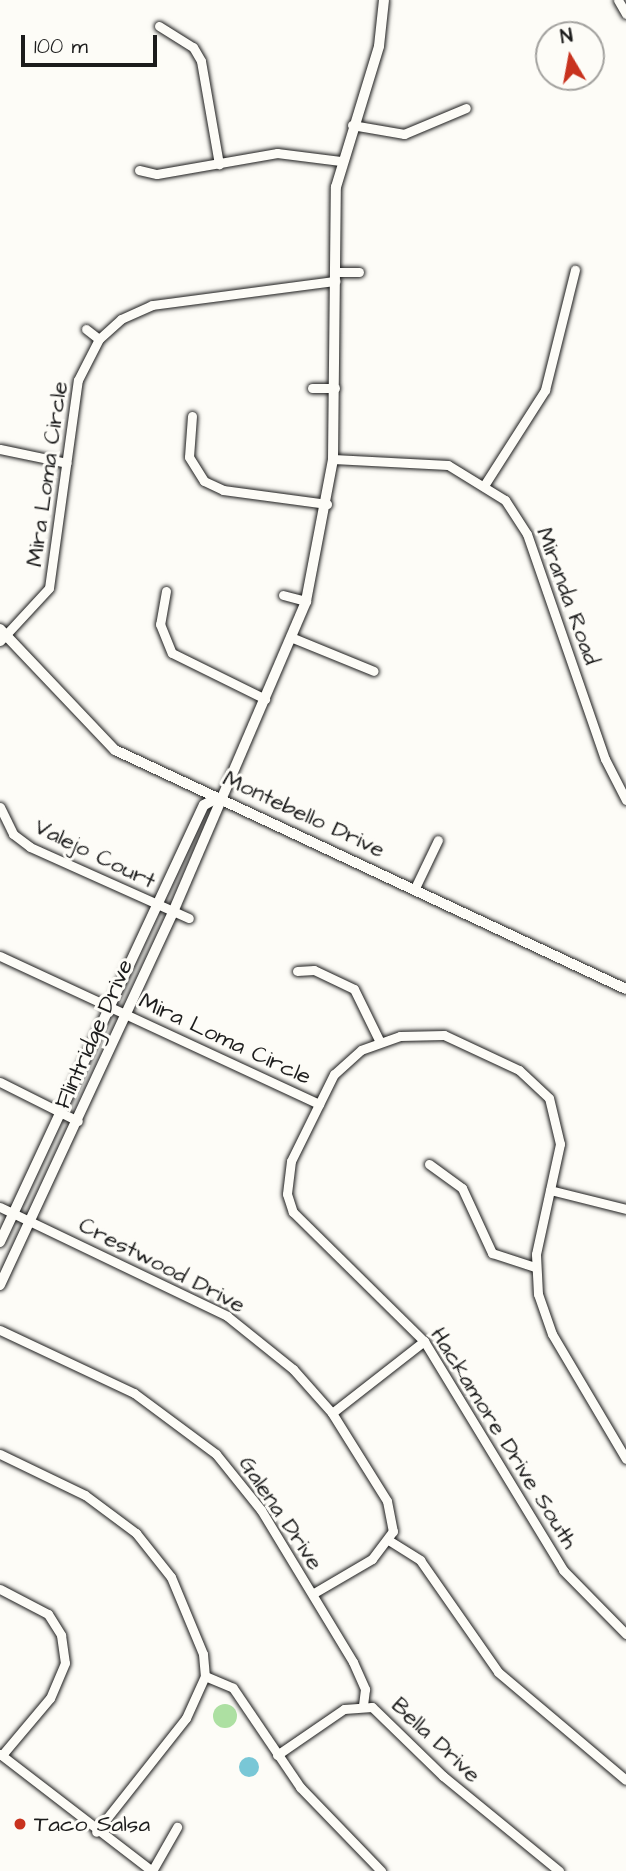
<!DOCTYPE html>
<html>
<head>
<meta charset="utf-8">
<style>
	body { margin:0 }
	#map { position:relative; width:626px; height:1871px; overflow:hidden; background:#fdfcf7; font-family:"Architects Daughter",sans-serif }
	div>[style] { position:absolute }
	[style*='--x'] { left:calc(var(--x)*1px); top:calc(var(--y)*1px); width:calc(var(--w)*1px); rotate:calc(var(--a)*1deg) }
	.green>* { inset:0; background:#ade0a2 }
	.round { border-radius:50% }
	.water>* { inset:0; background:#79c7d6 }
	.roads { filter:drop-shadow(0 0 2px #1c1c1c) drop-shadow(0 0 2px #1c1c1c) }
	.minor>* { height:9px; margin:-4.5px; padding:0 4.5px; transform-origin:4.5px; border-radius:4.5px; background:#fdfcf7 }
	.tertiary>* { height:10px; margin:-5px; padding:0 5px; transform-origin:5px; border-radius:5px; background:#fdfcf7 }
	.dots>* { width:19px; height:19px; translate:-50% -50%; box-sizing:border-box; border:4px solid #fdfcf7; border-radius:50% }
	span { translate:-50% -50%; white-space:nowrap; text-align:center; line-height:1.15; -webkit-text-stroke:6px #fdfcf7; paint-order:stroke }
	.street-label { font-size:23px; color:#1c1c1c }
	.poi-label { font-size:23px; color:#1c1c1c }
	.left { translate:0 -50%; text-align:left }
	.north { position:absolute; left:535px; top:21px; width:70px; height:70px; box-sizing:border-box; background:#fdfcf7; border:2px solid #a3a29f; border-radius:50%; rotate:350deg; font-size:19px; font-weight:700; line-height:28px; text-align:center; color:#1c1c1c }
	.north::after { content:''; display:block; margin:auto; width:24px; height:32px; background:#c8321e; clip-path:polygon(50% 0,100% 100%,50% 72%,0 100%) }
	.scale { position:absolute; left:21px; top:35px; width:136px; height:32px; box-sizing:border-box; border:4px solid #1c1c1c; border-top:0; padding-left:9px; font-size:21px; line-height:24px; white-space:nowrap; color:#1c1c1c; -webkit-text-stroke:5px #fdfcf7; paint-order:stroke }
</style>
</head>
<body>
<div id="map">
	<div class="green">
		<i class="round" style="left:213px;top:1704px;width:24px;height:24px"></i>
	</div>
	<div class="water">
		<i class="round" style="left:239px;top:1757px;width:20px;height:20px"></i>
	</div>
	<div class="roads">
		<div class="minor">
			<i style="--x:618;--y:0;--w:16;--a:60"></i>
			<i style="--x:159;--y:26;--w:40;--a:32"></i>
			<i style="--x:193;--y:47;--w:16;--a:60"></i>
			<i style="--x:201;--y:61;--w:105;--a:80.1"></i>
			<i style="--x:352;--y:125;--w:53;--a:9.8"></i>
			<i style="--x:404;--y:134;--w:67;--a:-22.8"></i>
			<i style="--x:139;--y:170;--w:18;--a:13"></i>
			<i style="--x:157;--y:174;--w:122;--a:-9.9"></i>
			<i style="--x:277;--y:153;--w:64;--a:7.1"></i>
			<i style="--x:335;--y:272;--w:24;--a:0"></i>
			<i style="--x:86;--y:329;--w:16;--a:38"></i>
			<i style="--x:312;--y:388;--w:23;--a:0"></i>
			<i style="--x:192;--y:416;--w:41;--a:94.2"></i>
			<i style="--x:189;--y:457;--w:28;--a:58"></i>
			<i style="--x:204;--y:481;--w:21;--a:25"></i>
			<i style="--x:223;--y:490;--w:105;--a:7.7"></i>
			<i style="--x:0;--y:449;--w:68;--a:11.8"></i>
			<i style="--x:333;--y:459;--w:115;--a:3"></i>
			<i style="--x:448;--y:465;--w:67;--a:31.6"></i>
			<i style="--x:505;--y:500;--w:40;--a:57.1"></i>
			<i style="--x:527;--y:534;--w:238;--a:70.9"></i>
			<i style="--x:605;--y:759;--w:46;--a:62.9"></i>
			<i style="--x:485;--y:484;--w:112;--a:-57.4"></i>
			<i style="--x:545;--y:390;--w:124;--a:-76"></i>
			<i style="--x:166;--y:591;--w:34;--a:100"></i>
			<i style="--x:160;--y:624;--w:31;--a:68"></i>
			<i style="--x:172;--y:653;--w:104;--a:26.3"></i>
			<i style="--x:283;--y:595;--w:24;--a:15"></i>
			<i style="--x:293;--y:638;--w:87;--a:22.2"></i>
			<i style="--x:0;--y:641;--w:72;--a:-47.2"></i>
			<i style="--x:49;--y:588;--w:210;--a:-82.1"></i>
			<i style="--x:78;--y:380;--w:46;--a:-62.9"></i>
			<i style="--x:99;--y:339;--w:30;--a:-42"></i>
			<i style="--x:121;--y:319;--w:34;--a:-24"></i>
			<i style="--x:152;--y:305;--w:185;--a:-7.5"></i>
			<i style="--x:0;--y:807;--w:30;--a:64"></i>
			<i style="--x:13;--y:834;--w:21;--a:37"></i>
			<i style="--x:30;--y:847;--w:174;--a:24.1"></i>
			<i style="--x:415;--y:888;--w:53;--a:-64.4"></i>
			<i style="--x:0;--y:956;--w:352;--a:24.9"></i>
			<i style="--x:297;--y:971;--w:17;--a:-3"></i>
			<i style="--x:314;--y:970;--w:44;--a:25.4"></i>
			<i style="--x:354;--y:989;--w:59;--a:63.9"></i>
			<i style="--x:0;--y:1082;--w:87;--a:26.6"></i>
			<i style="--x:429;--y:1164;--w:41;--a:36"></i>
			<i style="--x:462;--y:1188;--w:72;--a:65.2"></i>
			<i style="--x:492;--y:1253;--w:45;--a:18"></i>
			<i style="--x:550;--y:1190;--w:78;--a:14"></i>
			<i style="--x:0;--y:1207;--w:252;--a:25.6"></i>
			<i style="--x:227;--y:1316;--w:85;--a:38.8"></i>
			<i style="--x:293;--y:1369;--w:59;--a:48.4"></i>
			<i style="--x:332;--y:1413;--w:104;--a:58"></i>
			<i style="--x:387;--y:1501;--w:31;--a:79"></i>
			<i style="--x:393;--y:1531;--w:35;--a:127"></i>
			<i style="--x:372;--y:1559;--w:69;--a:149.7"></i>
			<i style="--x:0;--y:1330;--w:148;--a:25.2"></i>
			<i style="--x:134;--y:1393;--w:102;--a:36.6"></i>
			<i style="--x:216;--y:1454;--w:72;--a:51.2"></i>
			<i style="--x:261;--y:1510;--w:178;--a:58.8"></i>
			<i style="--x:353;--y:1662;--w:30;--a:66"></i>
			<i style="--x:365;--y:1689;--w:16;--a:97"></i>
			<i style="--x:332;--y:1413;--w:117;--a:-38"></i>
			<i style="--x:0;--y:1454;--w:94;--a:25.8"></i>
			<i style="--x:85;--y:1495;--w:64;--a:36.7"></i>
			<i style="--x:136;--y:1533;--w:56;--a:51.5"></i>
			<i style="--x:171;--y:1577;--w:83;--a:67.4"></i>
			<i style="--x:203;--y:1654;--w:22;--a:85"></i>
			<i style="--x:205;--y:1676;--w:46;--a:114.3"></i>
			<i style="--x:186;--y:1718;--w:145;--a:128.3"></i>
			<i style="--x:626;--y:1459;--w:145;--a:-120.6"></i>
			<i style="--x:552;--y:1334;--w:42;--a:-109.3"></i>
			<i style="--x:538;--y:1294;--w:40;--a:-92.9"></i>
			<i style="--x:536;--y:1254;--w:113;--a:-77.7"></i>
			<i style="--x:560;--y:1144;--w:47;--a:-103.4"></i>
			<i style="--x:549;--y:1098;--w:41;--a:-137"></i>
			<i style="--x:519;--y:1070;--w:83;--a:-155"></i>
			<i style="--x:444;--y:1035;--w:44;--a:178.7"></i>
			<i style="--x:400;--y:1036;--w:41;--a:160.3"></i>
			<i style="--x:361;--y:1050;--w:36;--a:138"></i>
			<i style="--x:334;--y:1074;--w:97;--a:116.3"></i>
			<i style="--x:291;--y:1161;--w:33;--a:97"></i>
			<i style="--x:287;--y:1194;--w:19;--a:72"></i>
			<i style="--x:293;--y:1212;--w:184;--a:44.6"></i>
			<i style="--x:424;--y:1341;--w:268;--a:58.7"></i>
			<i style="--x:563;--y:1570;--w:90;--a:45.5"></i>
			<i style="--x:390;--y:1541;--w:36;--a:32"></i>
			<i style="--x:420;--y:1560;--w:136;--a:55.1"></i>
			<i style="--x:498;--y:1672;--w:167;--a:40.2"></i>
			<i style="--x:0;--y:1589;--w:54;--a:27.5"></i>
			<i style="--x:48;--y:1614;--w:25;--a:58"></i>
			<i style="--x:61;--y:1635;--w:28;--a:82"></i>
			<i style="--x:65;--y:1663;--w:38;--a:113"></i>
			<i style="--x:50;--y:1698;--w:75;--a:130.1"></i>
			<i style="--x:205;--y:1676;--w:30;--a:23"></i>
			<i style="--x:233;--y:1688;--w:120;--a:55.9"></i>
			<i style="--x:300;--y:1787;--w:117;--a:46"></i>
			<i style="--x:0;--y:1754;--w:192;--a:37.6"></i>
			<i style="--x:277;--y:1755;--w:81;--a:-34.5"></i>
			<i style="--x:344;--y:1709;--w:28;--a:-4"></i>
			<i style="--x:372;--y:1707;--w:99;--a:44.2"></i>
			<i style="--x:443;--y:1776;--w:150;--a:39.3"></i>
			<i style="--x:152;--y:1871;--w:51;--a:-60.4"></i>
		</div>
		<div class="tertiary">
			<i style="--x:0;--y:629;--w:167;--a:46.5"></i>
			<i style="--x:115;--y:750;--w:564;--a:25.07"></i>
			<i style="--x:0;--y:1242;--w:482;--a:-65"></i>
			<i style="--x:204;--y:805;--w:15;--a:-28"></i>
			<i style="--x:0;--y:1285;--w:411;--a:-65.1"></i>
			<i style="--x:173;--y:912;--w:338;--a:-66.8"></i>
			<i style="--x:306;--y:601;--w:145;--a:-79.2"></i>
			<i style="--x:333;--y:459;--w:272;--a:-89.4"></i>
			<i style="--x:336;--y:187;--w:147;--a:-73"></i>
			<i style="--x:379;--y:46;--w:46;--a:-83.8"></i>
		</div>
	</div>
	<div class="dots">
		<i style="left:20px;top:1824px;background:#c8321e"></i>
	</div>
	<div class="street-label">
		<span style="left:47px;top:474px;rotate:-82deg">Mira Loma Circle</span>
		<span style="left:568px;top:596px;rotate:70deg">Miranda Road</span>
		<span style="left:304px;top:814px;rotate:25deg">Montebello Drive</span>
		<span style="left:95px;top:854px;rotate:26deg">Valejo Court</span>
		<span style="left:94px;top:1034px;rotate:-66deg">Flintridge Drive</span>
		<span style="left:225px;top:1039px;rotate:25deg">Mira Loma Circle</span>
		<span style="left:162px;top:1265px;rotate:27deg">Crestwood Drive</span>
		<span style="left:504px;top:1438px;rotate:58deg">Hackamore Drive South</span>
		<span style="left:281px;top:1513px;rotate:56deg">Galena Drive</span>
		<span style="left:436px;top:1740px;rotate:43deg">Bella Drive</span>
	</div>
	<div class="poi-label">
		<span class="left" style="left:34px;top:1824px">Taco Salsa</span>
	</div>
	<div class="north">N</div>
	<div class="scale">100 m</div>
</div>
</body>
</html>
